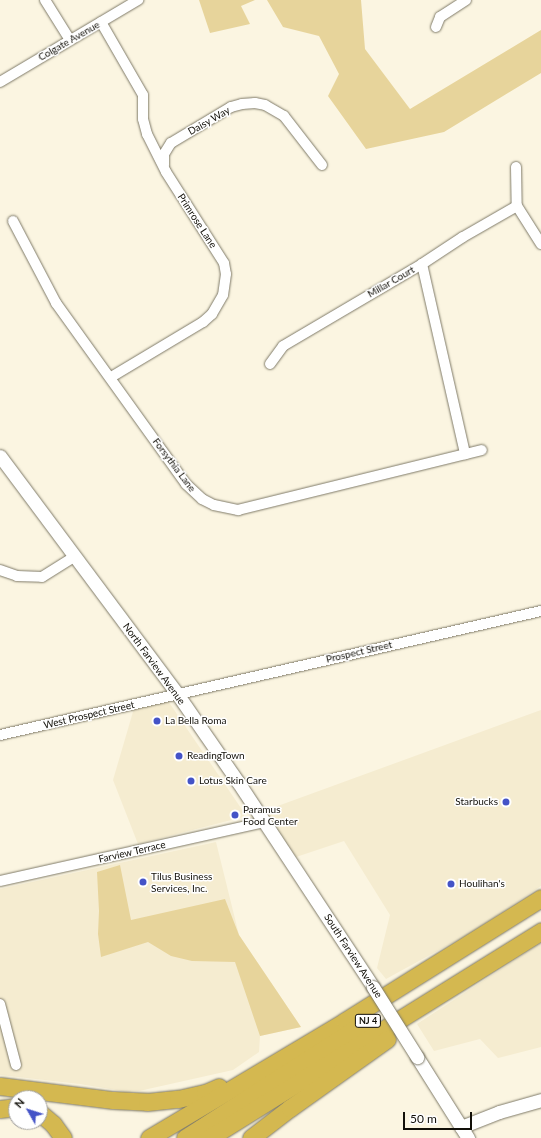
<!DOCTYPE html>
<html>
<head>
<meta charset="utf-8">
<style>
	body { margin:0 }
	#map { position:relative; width:541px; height:1138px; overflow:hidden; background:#fbf5e1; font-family:Lato,sans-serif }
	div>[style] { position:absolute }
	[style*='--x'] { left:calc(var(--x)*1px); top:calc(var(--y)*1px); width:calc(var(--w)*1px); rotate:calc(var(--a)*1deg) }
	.built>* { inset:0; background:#f5ecd0 }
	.green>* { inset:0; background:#e7d49b }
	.roads { filter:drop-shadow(0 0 1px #7f7a68) drop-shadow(0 0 1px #7f7a68) }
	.minor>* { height:10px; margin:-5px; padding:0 5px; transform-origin:5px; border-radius:5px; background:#fff }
	.tertiary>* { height:13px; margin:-6.5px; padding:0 6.5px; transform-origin:6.5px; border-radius:6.5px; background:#fff }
	.trunk>* { height:17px; margin:-8.5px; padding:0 8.5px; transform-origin:8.5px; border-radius:8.5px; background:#d4b850 }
	.bridges { filter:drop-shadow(0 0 1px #7f7a68) drop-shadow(0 0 1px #7f7a68) }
	.tertiary-bridge>* { height:13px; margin:-6.5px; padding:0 6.5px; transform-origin:6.5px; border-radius:6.5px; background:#fff }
	.dots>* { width:11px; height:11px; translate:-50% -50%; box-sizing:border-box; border:2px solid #fff; border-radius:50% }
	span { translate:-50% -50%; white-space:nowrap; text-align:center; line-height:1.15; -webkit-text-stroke:3px #fff; paint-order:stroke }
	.shield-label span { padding:1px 3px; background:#fff; border:1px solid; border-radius:3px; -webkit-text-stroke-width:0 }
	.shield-label { font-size:9px; color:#121009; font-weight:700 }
	.street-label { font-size:10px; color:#121009 }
	.poi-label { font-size:10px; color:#121009 }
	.left { translate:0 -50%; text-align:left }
	.right { translate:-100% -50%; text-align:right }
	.north { position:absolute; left:8px; top:1090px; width:40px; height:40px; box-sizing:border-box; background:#fff; border:1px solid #a09f9d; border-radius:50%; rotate:309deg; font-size:11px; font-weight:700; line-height:16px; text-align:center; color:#121009 }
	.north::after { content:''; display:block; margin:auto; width:14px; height:18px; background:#4453c7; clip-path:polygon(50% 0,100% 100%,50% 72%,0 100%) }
	.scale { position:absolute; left:403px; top:1112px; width:69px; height:18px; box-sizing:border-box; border:2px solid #121009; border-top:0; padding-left:5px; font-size:12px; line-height:14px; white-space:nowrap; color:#121009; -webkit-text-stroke:3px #fff; paint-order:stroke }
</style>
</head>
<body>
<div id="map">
	<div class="built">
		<i style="clip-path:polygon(166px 698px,245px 814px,243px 817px,138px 844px,113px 780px,135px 705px)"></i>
		<i style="clip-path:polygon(541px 710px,541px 886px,472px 932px,386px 979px,377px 968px,390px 915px,344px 841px,296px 857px,264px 811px)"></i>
		<i style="clip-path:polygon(216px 842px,239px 935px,301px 1027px,260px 1036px,259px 1052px,233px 1070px,139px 1091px,128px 1092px,80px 1084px,0 1075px,0 889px)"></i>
		<i style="clip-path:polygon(541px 943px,541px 1047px,498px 1058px,480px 1039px,434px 1051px,417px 1024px)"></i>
	</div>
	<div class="green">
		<i style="clip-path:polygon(199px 0,255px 0,241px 6px,250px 24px,210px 33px)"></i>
		<i style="clip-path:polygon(267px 0,361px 0,365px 49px,410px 109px,541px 30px,541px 73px,444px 132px,366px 149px,328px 96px,339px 74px,319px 36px,283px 27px)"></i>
		<i style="clip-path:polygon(120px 865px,131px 920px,225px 899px,239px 935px,301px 1027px,260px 1036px,235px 962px,192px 961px,171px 956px,148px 942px,101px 957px,98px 934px,99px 911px,97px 872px)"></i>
	</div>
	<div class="roads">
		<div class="minor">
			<i style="--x:45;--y:0;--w:47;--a:58"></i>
			<i style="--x:101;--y:22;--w:84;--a:60.1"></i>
			<i style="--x:143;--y:95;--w:24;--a:90"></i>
			<i style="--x:143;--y:119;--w:16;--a:75"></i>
			<i style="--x:147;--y:134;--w:42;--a:63.4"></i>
			<i style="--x:166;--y:172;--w:108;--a:57.5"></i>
			<i style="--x:224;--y:263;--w:11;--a:80"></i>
			<i style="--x:226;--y:274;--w:21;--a:98"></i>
			<i style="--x:223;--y:295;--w:22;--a:120"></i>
			<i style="--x:212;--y:314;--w:12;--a:138"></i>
			<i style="--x:203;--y:322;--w:107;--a:149.1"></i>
			<i style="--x:436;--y:27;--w:11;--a:-68"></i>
			<i style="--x:440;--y:17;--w:31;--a:-33"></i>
			<i style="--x:0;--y:82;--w:161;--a:-30.7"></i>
			<i style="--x:164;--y:165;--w:11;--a:-90"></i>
			<i style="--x:164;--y:154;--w:13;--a:-58"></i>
			<i style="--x:171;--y:143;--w:70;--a:-31"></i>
			<i style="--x:231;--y:107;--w:11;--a:-15"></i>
			<i style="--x:242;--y:104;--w:13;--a:-4"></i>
			<i style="--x:255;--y:103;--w:10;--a:11"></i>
			<i style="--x:265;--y:105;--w:22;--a:30"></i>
			<i style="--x:284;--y:116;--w:62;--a:52.2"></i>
			<i style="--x:516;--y:167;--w:39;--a:89"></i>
			<i style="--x:517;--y:206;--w:45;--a:57.7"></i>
			<i style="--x:13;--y:221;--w:93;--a:62.3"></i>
			<i style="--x:56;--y:303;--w:223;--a:54.3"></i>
			<i style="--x:186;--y:484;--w:22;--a:43"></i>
			<i style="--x:202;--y:499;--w:13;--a:27"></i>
			<i style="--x:214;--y:505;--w:25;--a:12"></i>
			<i style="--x:238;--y:510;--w:251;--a:-13.8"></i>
			<i style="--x:422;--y:264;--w:195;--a:77.2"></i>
			<i style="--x:270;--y:364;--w:22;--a:-54"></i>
			<i style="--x:283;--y:346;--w:161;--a:-30.5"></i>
			<i style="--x:422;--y:264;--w:49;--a:-33.4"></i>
			<i style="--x:463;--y:237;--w:62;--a:-29.9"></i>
			<i style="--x:0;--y:570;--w:18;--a:19"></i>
			<i style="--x:17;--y:576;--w:25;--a:2"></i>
			<i style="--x:42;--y:577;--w:39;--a:-32"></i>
			<i style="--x:0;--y:735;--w:555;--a:-12.91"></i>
			<i style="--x:0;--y:881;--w:270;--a:-12.6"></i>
			<i style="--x:0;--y:1004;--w:63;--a:75.3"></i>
		</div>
		<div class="tertiary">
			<i style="--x:0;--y:456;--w:298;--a:53.3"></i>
			<i style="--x:178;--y:695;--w:106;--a:55.4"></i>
			<i style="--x:238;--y:782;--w:245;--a:56.6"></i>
			<i style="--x:417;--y:1057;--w:96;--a:57.8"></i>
			<i style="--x:461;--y:1127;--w:41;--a:-21.5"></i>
			<i style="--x:499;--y:1112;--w:44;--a:-15.9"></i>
		</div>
		<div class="trunk">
			<i style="--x:0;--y:1086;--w:114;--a:7.1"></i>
			<i style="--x:113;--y:1100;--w:34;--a:3"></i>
			<i style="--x:147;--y:1102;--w:31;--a:-6"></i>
			<i style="--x:178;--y:1099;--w:28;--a:-13"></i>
			<i style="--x:205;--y:1093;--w:15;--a:-23"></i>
			<i style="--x:0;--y:1109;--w:16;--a:-7"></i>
			<i style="--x:40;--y:1113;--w:17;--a:40"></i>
			<i style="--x:53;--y:1124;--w:17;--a:54"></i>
			<i style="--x:149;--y:1138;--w:228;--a:-30.8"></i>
			<i style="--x:345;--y:1021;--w:231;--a:-32.1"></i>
			<i style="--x:185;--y:1138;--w:215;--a:-32.7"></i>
			<i style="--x:209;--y:1138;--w:391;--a:-31.9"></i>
			<i style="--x:251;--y:1138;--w:49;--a:-37.6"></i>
			<i style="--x:290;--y:1108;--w:119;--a:-35.4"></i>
		</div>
	</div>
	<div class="bridges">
		<div class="tertiary-bridge">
			<i style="--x:373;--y:987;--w:83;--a:57.8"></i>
		</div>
	</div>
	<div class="dots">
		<i style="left:157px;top:721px;background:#4453c7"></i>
		<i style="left:179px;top:756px;background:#4453c7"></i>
		<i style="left:191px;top:781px;background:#4453c7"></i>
		<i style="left:506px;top:802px;background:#4453c7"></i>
		<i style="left:235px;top:815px;background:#4453c7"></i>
		<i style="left:143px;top:882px;background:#4453c7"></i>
		<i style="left:451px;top:884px;background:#4453c7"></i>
	</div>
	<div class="shield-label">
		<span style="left:368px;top:1021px">NJ 4</span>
	</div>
	<div class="street-label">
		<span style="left:69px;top:41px;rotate:-30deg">Colgate Avenue</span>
		<span style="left:209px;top:121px;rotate:-30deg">Daisy Way</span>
		<span style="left:197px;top:221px;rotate:57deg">Primrose Lane</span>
		<span style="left:391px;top:282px;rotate:-30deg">Millar Court</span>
		<span style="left:174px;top:465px;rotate:53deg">Forsythia Lane</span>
		<span style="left:359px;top:652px;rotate:-13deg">Prospect Street</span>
		<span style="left:154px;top:664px;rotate:54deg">North Farview Avenue</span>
		<span style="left:89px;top:715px;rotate:-13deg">West Prospect Street</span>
		<span style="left:132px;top:852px;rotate:-13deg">Farview Terrace</span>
		<span style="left:353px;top:956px;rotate:57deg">South Farview Avenue</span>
	</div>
	<div class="poi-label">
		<span class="left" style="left:165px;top:721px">La Bella Roma</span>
		<span class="left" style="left:187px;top:756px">ReadingTown</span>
		<span class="left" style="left:199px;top:781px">Lotus Skin Care</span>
		<span class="right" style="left:498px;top:802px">Starbucks</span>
		<span class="left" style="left:243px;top:815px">Paramus<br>Food Center</span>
		<span class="left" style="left:151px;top:882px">Tilus Business<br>Services, Inc.</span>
		<span class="left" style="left:459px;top:884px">Houlihan's</span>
	</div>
	<div class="north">N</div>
	<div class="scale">50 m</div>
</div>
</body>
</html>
